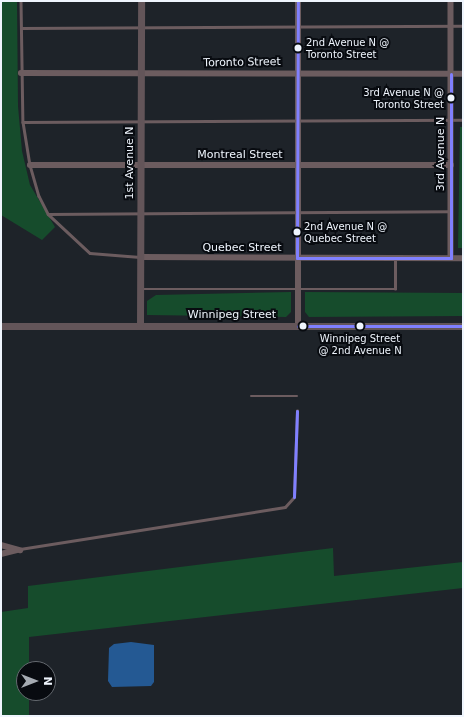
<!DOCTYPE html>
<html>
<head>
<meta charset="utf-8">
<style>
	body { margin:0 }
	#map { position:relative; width:464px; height:717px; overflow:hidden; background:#1e2329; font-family:"DejaVu Sans",sans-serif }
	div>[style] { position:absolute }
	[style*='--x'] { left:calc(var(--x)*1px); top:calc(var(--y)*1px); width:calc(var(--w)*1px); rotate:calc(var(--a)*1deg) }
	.green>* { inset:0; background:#164c2c }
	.water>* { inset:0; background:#245993 }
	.lane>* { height:2.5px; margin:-1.25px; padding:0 1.25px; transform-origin:1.25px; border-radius:1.25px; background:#6c5c5f }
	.street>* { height:5.5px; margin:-2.75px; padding:0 2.75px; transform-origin:2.75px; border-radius:2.75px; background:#6c5c5f }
	.secondary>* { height:7px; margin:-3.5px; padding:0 3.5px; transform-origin:3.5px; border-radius:3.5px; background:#635559 }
	.bus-1>* { height:3px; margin:-1.5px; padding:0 1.5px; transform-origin:1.5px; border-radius:1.5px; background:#8080ff }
	.dots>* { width:11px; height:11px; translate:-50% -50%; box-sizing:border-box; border:2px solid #080b10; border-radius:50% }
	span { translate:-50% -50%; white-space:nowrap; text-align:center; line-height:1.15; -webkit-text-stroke:4px #080b10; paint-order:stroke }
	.bus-label { font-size:10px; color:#eff5fd }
	.left { translate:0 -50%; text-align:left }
	.right { translate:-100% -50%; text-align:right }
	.street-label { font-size:11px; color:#eff5fd }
	.frame { position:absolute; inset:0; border:2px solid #eff5fd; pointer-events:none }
	.north { position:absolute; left:16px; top:661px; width:40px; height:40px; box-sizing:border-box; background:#080b10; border:1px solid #64696f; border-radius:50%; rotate:90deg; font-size:11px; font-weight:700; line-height:16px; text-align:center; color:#eff5fd }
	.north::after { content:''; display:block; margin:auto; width:14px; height:18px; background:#a6acb3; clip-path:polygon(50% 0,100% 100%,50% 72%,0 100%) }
</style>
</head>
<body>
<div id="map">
	<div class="green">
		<i style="clip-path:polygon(1px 1px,17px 1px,18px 106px,22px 151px,30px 185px,55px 227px,42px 240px,1px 215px)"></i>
		<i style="clip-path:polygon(460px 127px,463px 127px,463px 248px,458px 248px)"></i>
		<i style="clip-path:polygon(291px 292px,291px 312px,286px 317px,147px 315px,147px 301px,156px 295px)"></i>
		<i style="clip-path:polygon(305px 292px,463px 293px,463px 316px,309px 317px,305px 312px)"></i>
		<i style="clip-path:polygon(333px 548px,334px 576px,463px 562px,463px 588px,29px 637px,29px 669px,24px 669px,24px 693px,29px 693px,29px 716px,1px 716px,1px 612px,28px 608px,28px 586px)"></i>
	</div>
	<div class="water">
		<i style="clip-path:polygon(131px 642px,154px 645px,154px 682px,151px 686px,112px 687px,108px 681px,109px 648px,114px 644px)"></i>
	</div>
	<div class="lane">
		<i style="--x:21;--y:1;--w:121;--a:89.1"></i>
		<i style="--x:23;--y:122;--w:44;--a:80.8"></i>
		<i style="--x:30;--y:165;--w:32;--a:74"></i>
		<i style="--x:39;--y:196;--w:20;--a:63"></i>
		<i style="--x:48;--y:214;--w:57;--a:42.9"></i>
		<i style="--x:90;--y:253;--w:50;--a:4.6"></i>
		<i style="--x:21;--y:28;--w:442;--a:-0.3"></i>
		<i style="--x:23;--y:122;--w:440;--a:-0.3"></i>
		<i style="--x:48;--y:214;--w:402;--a:-0.4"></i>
		<i style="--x:141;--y:289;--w:254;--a:0"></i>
		<i style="--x:395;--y:289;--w:31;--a:-90"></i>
		<i style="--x:251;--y:396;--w:46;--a:0"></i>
		<i style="--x:20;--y:549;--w:268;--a:-9"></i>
		<i style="--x:285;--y:507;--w:13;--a:-48"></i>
		<i style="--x:294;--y:497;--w:86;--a:-88"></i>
	</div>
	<div class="street">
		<i style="--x:451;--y:1;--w:257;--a:90"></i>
		<i style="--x:21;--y:73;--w:442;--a:0.1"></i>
		<i style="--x:30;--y:165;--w:421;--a:0"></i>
		<i style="--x:141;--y:257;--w:322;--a:0.2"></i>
		<i style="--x:298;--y:326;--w:325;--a:-90"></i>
		<i style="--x:1;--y:545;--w:20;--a:15"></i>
		<i style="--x:1;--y:554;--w:16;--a:-14"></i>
	</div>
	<div class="secondary">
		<i style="--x:1;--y:326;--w:462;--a:0"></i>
		<i style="--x:140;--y:326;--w:325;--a:-89.8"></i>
	</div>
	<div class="bus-1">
		<i style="--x:451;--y:74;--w:184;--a:90"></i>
		<i style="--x:297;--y:258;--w:257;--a:-89.8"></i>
		<i style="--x:297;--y:258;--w:154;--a:0"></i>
		<i style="--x:298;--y:326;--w:165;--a:0"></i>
		<i style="--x:294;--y:497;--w:86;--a:-88"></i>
	</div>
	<div class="dots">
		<i style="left:298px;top:48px;background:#eff5fd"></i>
		<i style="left:451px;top:98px;background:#eff5fd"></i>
		<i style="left:297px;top:232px;background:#eff5fd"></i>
		<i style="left:303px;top:326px;background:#eff5fd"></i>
		<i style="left:360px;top:326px;background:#eff5fd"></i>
	</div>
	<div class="bus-label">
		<span class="left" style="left:306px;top:48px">2nd Avenue N @<br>Toronto Street</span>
		<span class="right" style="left:444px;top:98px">3rd Avenue N @<br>Toronto Street</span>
		<span class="left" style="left:304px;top:232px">2nd Avenue N @<br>Quebec Street</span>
		<span style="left:360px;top:344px">Winnipeg Street<br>@ 2nd Avenue N</span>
	</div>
	<div class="street-label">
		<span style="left:242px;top:63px;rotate:-1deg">Toronto Street</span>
		<span style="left:441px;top:154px;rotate:-90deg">3rd Avenue N</span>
		<span style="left:240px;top:155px">Montreal Street</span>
		<span style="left:130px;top:163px;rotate:-90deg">1st Avenue N</span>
		<span style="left:242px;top:248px">Quebec Street</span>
		<span style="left:232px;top:315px">Winnipeg Street</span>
	</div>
	<div class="frame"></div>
	<div class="north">N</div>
</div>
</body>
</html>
